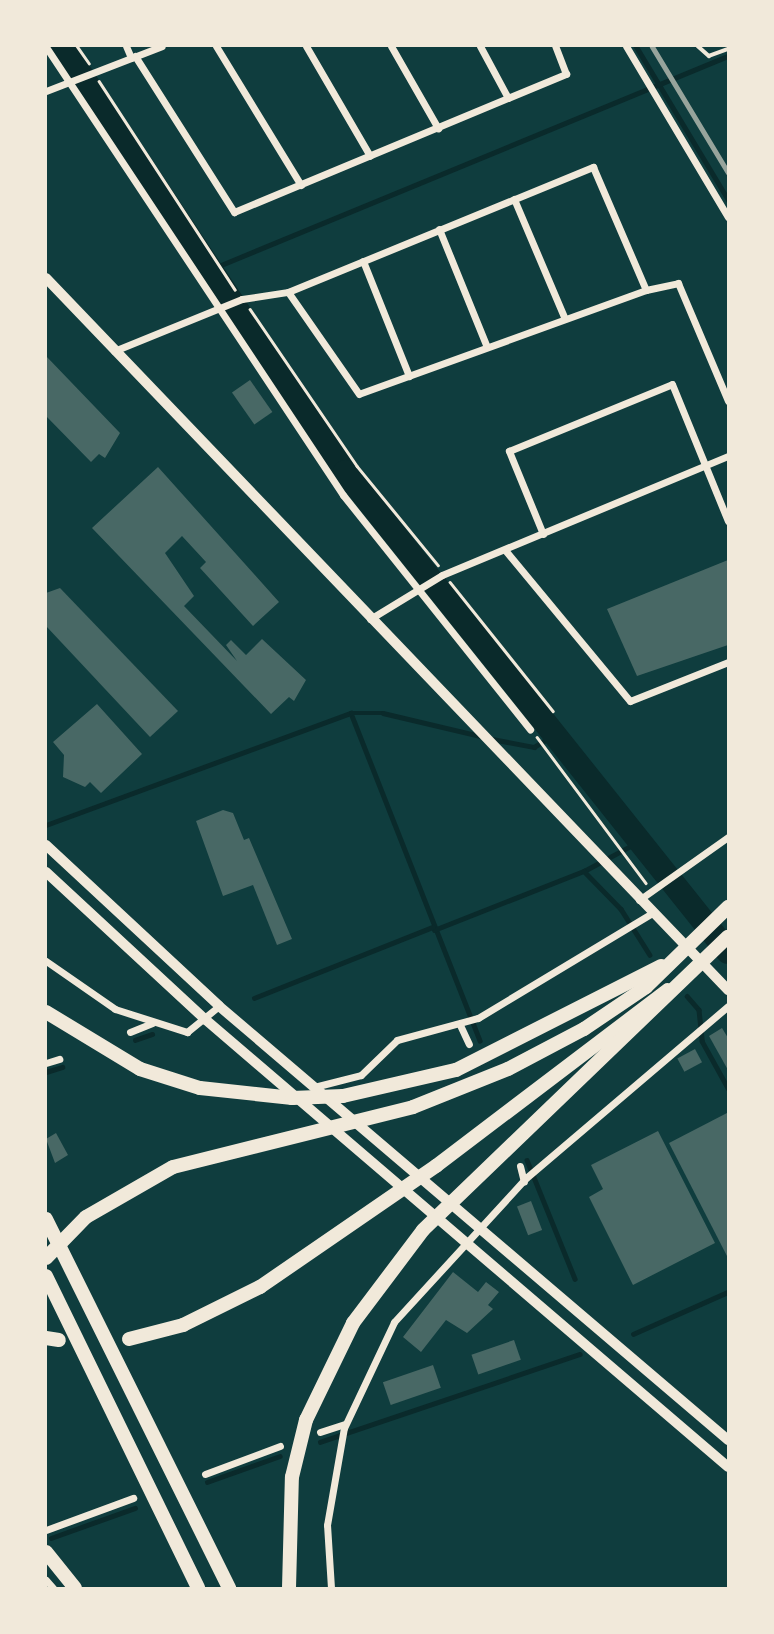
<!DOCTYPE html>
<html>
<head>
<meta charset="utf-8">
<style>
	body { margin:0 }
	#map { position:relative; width:774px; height:1634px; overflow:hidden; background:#0f3d3e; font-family:Karla,sans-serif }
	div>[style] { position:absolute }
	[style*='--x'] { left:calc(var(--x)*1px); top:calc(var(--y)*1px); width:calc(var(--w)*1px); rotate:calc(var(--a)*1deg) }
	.stream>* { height:4.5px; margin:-2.25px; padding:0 2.25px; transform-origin:2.25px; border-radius:2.25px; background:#0a2a2b }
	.river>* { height:24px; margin:-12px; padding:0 12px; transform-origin:12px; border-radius:12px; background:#0a2a2b }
	.building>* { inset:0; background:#486865; transform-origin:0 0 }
	.path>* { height:2.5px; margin:-1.25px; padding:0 1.25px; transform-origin:1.25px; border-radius:1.25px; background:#f1e9da }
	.service>* { height:3.5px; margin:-1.75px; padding:0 1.75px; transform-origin:1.75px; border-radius:1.75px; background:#f1e9da }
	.minor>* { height:7px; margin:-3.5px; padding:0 3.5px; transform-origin:3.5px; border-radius:3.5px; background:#f1e9da }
	.tertiary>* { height:10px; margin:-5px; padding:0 5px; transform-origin:5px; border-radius:5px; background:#f1e9da }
	.secondary>* { height:10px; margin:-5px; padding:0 5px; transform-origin:5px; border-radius:5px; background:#f1e9da }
	.motorway>* { height:14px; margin:-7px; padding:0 7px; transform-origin:7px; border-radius:7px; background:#f1e9da }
	.rail>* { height:4.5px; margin:-2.25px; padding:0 2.25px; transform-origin:2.25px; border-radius:2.25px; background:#97a49c }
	span { translate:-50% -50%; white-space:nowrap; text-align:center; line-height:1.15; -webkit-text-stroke:5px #f1e9da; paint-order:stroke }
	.frame { position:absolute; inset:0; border:47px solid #f1e9da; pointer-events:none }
</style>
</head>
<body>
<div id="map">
	<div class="stream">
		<i style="--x:636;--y:46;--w:179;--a:59"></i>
		<i style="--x:209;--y:270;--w:561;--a:-22.41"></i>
		<i style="--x:351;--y:713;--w:352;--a:68.5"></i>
		<i style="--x:492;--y:739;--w:43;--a:10.8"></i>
		<i style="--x:534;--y:747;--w:26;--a:-31"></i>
		<i style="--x:46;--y:825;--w:325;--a:-20.2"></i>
		<i style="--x:351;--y:713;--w:32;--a:0"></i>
		<i style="--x:383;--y:713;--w:100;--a:13.3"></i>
		<i style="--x:584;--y:871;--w:61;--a:-28.2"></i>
		<i style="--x:434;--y:930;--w:161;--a:-21.5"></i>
		<i style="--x:584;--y:871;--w:53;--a:45.8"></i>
		<i style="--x:621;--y:909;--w:54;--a:57.8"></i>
		<i style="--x:687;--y:996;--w:18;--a:49"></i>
		<i style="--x:699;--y:1010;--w:31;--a:84"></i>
		<i style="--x:702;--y:1041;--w:54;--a:61"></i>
		<i style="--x:254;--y:998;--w:192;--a:-21.7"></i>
		<i style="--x:135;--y:1040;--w:18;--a:-19"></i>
		<i style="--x:46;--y:1072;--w:17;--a:-17"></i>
		<i style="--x:527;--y:1160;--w:128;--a:68"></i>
		<i style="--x:633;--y:1334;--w:104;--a:-23.9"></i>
		<i style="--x:320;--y:1442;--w:274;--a:-18.7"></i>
		<i style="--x:207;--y:1482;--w:77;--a:-19.6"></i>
		<i style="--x:51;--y:1538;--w:89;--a:-19.7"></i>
	</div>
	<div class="river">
		<i style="--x:62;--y:46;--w:511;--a:56.4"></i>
		<i style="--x:345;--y:472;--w:614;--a:51.41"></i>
	</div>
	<div class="building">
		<i style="clip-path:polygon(46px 356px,120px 433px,105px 458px,99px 454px,91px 462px,46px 416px)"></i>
		<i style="left:250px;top:380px;width:39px;height:22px;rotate:55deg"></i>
		<i style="clip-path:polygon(158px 467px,279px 602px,253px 626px,200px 568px,206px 562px,182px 536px,165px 553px,194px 596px,184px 606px,237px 661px,226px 645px,231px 640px,246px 655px,262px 639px,306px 680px,294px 701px,289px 697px,271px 714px,92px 528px)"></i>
		<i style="clip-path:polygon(728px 560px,728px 645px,637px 676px,607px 609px)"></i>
		<i style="clip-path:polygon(60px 588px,178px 711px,150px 737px,46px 626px,46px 593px)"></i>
		<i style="clip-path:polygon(97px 704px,142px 754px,101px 793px,90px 782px,85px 787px,63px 777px,64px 755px,53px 742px)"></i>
		<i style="clip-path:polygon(223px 810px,233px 813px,244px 840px,249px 838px,292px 939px,277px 945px,253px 885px,223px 896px,196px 821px)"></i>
		<i style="clip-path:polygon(722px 1028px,728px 1038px,728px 1070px,709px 1036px)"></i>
		<i style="left:695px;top:1049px;width:15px;height:20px;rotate:62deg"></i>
		<i style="clip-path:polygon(727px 1113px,728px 1117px,728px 1258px,669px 1143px)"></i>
		<i style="clip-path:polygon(658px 1131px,715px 1243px,633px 1285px,589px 1197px,603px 1189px,591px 1165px)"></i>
		<i style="clip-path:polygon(56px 1133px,68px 1155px,55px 1163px,46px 1139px)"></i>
		<i style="left:531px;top:1201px;width:31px;height:15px;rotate:69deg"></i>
		<i style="clip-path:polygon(453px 1272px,478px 1292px,486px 1282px,499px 1292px,488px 1305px,493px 1309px,467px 1333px,446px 1320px,421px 1352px,403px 1337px)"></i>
		<i style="left:514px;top:1340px;width:21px;height:45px;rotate:71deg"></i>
		<i style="left:433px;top:1365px;width:24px;height:53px;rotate:71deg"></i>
	</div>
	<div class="path">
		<i style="--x:77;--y:46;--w:21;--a:55"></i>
		<i style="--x:99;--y:81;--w:249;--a:56.9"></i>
		<i style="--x:250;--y:309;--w:190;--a:55.7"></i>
		<i style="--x:357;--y:466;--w:128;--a:50.7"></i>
		<i style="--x:450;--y:582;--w:165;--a:51.4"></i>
		<i style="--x:537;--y:737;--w:182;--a:53.3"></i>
	</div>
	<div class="service">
		<i style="--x:698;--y:46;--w:15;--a:42"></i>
		<i style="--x:709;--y:56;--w:20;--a:-20"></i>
	</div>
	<div class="minor">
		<i style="--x:126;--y:46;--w:13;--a:67"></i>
		<i style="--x:216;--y:46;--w:163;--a:58.6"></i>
		<i style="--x:306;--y:46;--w:127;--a:59.8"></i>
		<i style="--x:391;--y:46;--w:95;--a:60.2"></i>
		<i style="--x:480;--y:46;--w:59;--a:61.7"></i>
		<i style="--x:626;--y:46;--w:199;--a:59.2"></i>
		<i style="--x:46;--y:47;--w:538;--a:56.46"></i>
		<i style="--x:343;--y:495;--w:300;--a:51.4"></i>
		<i style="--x:135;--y:56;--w:185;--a:57.6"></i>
		<i style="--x:234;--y:212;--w:360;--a:-22.6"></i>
		<i style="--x:566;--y:74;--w:30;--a:-111"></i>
		<i style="--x:46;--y:91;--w:124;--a:-21.2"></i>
		<i style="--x:514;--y:199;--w:130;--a:67"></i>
		<i style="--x:439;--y:229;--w:127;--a:67.9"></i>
		<i style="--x:363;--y:261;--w:124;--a:68.2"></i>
		<i style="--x:646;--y:290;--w:33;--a:-12"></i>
		<i style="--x:678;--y:283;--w:128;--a:67"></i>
		<i style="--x:114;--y:351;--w:138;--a:-22.1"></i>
		<i style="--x:242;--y:299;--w:47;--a:-8.7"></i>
		<i style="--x:288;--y:292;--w:330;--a:-22.3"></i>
		<i style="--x:593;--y:167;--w:134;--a:66.7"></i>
		<i style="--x:646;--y:290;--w:305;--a:160.1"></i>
		<i style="--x:359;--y:394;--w:124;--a:-124.8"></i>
		<i style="--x:543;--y:534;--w:90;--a:-112.3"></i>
		<i style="--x:509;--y:451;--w:176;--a:-22.3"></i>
		<i style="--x:672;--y:384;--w:148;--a:67.8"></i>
		<i style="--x:505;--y:550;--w:196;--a:50.4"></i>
		<i style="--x:630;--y:701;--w:105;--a:-21.7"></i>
		<i style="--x:370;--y:619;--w:84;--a:-31.4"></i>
		<i style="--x:442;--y:575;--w:310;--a:-22.6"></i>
		<i style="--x:639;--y:900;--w:109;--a:-35.3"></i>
		<i style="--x:46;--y:961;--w:84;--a:34.8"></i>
		<i style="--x:115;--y:1009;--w:76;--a:17.7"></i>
		<i style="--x:187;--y:1032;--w:41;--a:-39.1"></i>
		<i style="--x:460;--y:1025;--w:21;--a:65"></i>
		<i style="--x:130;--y:1032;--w:24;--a:-22"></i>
		<i style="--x:46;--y:1063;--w:14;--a:-17"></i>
		<i style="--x:318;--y:1086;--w:44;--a:-14.3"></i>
		<i style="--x:361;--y:1075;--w:50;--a:-44.2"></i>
		<i style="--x:397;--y:1040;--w:84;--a:-15.2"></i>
		<i style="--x:478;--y:1018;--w:203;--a:-31.1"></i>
		<i style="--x:520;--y:1166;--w:16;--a:76"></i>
		<i style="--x:320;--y:1432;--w:26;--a:-18"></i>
		<i style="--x:205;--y:1474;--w:80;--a:-20.5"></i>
		<i style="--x:46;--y:1530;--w:93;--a:-20.2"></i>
		<i style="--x:46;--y:1580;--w:11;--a:49"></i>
		<i style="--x:331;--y:1588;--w:63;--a:-93.6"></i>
		<i style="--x:327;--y:1525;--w:98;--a:-80.1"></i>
		<i style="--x:344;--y:1428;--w:117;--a:-64.7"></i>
		<i style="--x:394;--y:1322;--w:195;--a:-47.5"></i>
		<i style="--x:526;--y:1178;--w:265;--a:-40.4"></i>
	</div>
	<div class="tertiary">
		<i style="--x:46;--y:845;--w:236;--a:42.9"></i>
		<i style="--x:219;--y:1006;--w:669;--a:40.45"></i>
		<i style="--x:46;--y:872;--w:218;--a:42.8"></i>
		<i style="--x:206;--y:1020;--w:687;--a:40.57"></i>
	</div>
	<div class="secondary">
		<i style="--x:46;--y:278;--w:986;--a:46.23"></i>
	</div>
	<div class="motorway">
		<i style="--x:46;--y:1012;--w:110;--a:31.2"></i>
		<i style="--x:140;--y:1069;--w:63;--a:17.6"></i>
		<i style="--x:200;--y:1088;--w:93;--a:6.2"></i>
		<i style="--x:292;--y:1098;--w:51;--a:-2.2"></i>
		<i style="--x:343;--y:1096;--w:116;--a:-13"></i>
		<i style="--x:456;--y:1070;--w:230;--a:-26.9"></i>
		<i style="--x:46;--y:1219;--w:412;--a:63.6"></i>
		<i style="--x:46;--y:1258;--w:57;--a:-45.7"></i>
		<i style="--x:86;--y:1217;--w:100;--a:-29.9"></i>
		<i style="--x:173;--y:1167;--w:247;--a:-14"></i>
		<i style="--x:413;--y:1107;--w:102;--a:-21.8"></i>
		<i style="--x:508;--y:1069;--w:86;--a:-27.8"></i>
		<i style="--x:584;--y:1029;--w:75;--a:-34.1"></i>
		<i style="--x:646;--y:987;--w:115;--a:-44.3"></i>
		<i style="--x:46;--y:1276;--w:347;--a:64"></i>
		<i style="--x:46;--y:1338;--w:13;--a:9"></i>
		<i style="--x:129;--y:1339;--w:56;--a:-14.5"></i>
		<i style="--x:183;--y:1325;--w:86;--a:-26.3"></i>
		<i style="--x:260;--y:1287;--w:214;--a:-34.5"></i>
		<i style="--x:436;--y:1166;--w:291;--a:-37.2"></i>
		<i style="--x:46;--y:1552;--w:46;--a:51.1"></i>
		<i style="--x:289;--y:1588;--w:111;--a:-88.5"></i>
		<i style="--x:292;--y:1477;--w:59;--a:-76.2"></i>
		<i style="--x:306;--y:1420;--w:108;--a:-64.1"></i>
		<i style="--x:353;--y:1323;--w:116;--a:-53"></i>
		<i style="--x:423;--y:1230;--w:423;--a:-43.9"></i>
	</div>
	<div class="rail">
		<i style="--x:652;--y:46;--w:147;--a:58.9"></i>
	</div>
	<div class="frame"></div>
</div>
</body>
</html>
